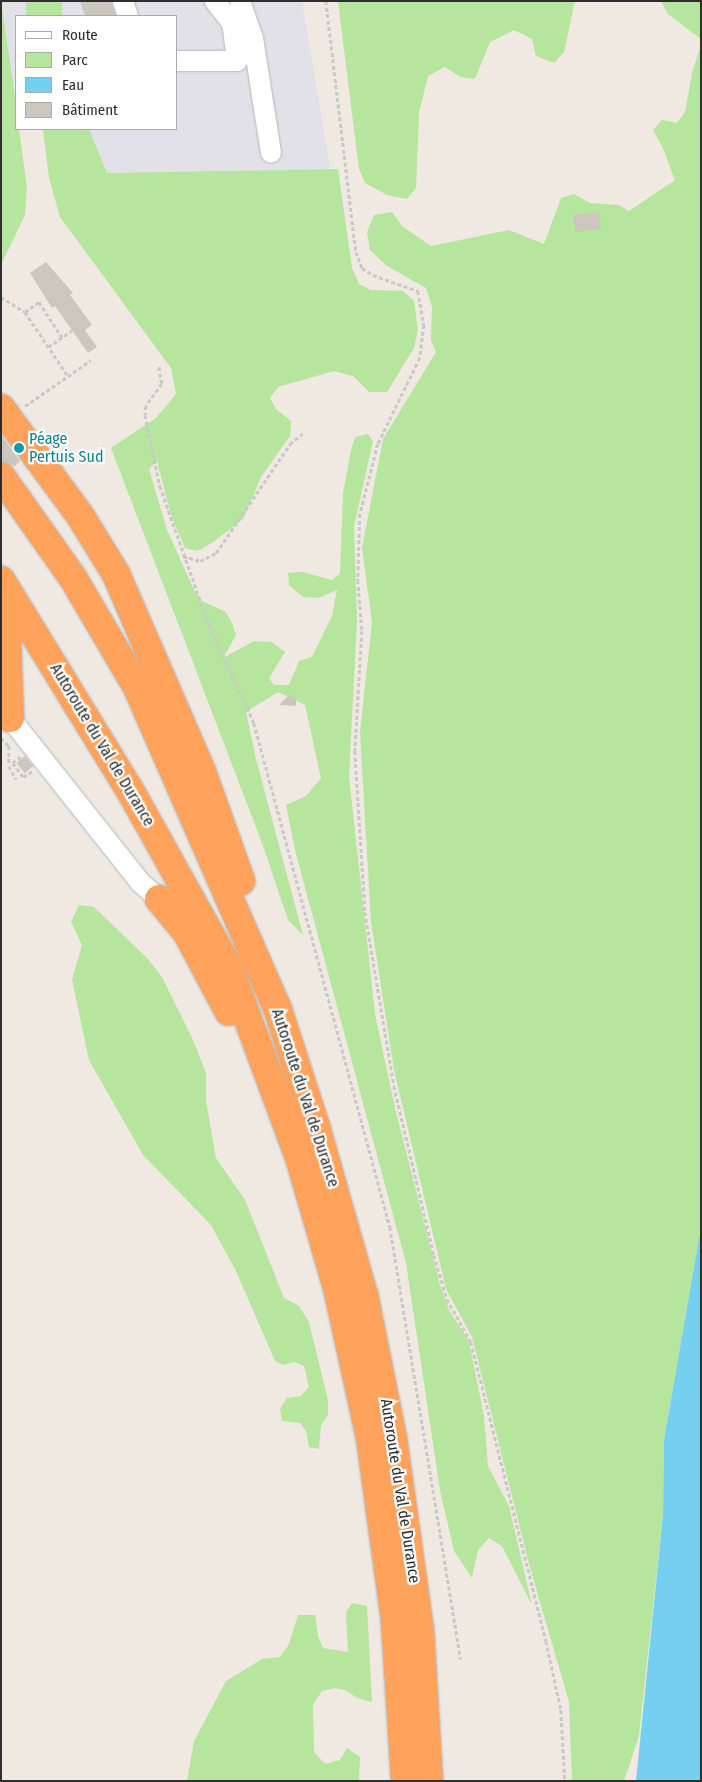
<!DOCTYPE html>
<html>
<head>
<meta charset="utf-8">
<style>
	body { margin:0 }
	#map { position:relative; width:702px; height:1782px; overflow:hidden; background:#efe9e1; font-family:"Fira Sans Condensed",sans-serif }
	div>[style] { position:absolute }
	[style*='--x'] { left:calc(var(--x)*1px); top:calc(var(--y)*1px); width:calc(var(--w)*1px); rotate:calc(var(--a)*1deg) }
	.industrial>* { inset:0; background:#e3e1e8 }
	.green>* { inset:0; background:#b6e59e; transform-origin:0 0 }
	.water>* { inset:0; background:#75cff0 }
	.building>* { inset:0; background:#cbc7bf; transform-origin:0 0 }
	.path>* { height:2.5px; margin-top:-1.25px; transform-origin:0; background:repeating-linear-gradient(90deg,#c9c9c9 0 4px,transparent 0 6.5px) }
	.roads { filter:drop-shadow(0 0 1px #b4b7c1) drop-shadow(0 0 1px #b4b7c1) }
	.minor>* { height:20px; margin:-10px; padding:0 10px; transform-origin:10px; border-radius:10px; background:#fff }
	.highway>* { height:28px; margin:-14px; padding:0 14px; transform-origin:14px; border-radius:14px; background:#ffa35c }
	.dots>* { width:14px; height:14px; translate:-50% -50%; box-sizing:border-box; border:2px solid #fff; border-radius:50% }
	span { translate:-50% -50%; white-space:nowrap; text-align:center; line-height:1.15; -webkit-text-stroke:4.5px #fff; paint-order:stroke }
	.culture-label { font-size:16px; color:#0d838f }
	.left { translate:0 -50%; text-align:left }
	.street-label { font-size:16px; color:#2e2e2e }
	.frame { position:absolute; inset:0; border:2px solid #2e2e2e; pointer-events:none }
	.legend { position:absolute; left:15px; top:15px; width:162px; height:115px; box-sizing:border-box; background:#fff; border:1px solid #ababab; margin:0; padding:6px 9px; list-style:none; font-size:15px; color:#2e2e2e }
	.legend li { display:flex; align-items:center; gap:10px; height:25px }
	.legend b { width:25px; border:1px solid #ababab }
</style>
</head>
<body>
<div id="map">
	<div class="industrial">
		<i style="clip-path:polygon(1px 1px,302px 1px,332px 178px,71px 177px,41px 129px,176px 129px,176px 16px,16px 16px,16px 89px,2px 66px)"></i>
	</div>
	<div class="green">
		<i style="clip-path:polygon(1px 1px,16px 103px,16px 129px,19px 129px,27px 188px,25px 215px,1px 265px)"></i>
		<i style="left:26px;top:1px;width:36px;height:15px"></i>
		<i style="clip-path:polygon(338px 1px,575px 1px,564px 52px,554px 63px,536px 56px,532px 39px,514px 30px,490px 42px,475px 79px,460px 77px,445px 67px,428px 76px,419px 113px,416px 188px,407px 199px,387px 195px,365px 183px,359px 169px)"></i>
		<i style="clip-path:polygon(661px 1px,701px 1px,701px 39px,668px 14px)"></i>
		<i style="clip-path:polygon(701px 45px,701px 1227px,664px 1440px,663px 1515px,639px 1736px,624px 1781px,572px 1781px,569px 1702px,529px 1564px,472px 1337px,446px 1289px,394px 1070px,371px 922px,360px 732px,372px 622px,362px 548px,383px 439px,436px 352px,431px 340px,432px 307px,426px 288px,387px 266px,370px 250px,367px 232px,374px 215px,392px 212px,402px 226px,431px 246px,509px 230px,544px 244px,561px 198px,574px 194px,590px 203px,619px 205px,629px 211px,675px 180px,662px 146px,653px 130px,662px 120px,677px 123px,685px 112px,692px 73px)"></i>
		<i style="clip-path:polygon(43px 129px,89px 129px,107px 173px,338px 169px,352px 268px,359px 284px,371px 290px,403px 291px,414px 301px,418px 330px,414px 348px,387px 392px,369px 392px,353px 376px,334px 371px,278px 387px,270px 398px,276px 409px,291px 421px,290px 436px,261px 477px,243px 519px,212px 543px,197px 551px,185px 548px,170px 512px,157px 461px,149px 469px,167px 530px,194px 590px,202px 601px,226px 612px,232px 623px,236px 635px,223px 658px,254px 641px,272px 642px,285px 652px,269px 678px,274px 685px,289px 685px,299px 661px,312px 657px,332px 616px,337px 590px,318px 598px,303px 597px,289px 585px,288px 573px,302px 572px,332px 580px,340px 573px,343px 493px,351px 450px,355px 437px,368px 434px,373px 441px,354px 527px,357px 621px,349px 776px,375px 1014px,395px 1108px,440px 1285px,450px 1312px,469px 1341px,484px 1416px,488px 1466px,509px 1506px,532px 1605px,502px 1546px,489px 1538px,478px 1550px,472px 1578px,454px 1551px,440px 1490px,406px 1263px,296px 854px,286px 805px,306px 796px,321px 778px,305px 705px,278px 692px,246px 712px,256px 759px,303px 935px,288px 920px,262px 843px,111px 448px,156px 418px,176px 394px,171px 368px,60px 217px,49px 178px)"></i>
		<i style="clip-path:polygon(79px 905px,94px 907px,147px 958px,162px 977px,193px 1040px,206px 1073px,206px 1101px,216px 1158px,245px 1200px,284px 1298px,299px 1306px,309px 1322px,328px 1400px,328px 1415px,321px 1425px,319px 1449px,309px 1447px,306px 1431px,300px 1423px,282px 1421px,280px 1409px,287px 1398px,301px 1396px,309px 1387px,304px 1366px,294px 1362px,283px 1365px,275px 1361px,236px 1271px,211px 1225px,143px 1155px,89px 1060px,72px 980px,82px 945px,71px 922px)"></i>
		<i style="clip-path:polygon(352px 1603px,367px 1606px,372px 1702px,357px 1698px,345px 1690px,335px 1688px,322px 1691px,313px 1705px,314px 1752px,325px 1764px,340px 1760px,347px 1748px,360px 1757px,359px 1781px,187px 1781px,194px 1741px,226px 1681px,262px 1659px,280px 1657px,289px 1644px,298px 1615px,315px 1615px,318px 1636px,323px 1648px,348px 1652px,346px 1612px)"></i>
	</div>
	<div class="water">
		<i style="clip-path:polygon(701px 1227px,701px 1781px,636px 1781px,663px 1515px,664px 1440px)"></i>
	</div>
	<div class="building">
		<i style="clip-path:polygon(80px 1px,111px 1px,116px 16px,85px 16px)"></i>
		<i style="left:599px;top:212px;width:17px;height:26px;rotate:83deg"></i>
		<i style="clip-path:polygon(46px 262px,73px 293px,70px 295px,92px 325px,85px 330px,97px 347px,88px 353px,55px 306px,52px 308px,30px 273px)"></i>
		<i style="clip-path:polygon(1px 435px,20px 461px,15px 466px,1px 461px)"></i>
		<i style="clip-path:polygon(289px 695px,296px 698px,296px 706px,279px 705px)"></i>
		<i style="left:25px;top:756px;width:13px;height:11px;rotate:51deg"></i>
	</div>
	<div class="path">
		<i style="--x:326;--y:1;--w:253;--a:83.2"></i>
		<i style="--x:356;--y:252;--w:17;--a:69"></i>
		<i style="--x:362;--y:268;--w:13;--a:32"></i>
		<i style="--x:373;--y:275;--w:48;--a:19.6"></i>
		<i style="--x:418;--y:291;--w:35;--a:80"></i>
		<i style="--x:424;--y:325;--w:33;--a:97"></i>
		<i style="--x:420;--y:358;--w:96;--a:116"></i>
		<i style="--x:378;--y:444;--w:72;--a:104.4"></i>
		<i style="--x:360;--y:514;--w:66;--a:91.7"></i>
		<i style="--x:358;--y:580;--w:51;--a:85.5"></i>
		<i style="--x:362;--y:631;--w:120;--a:93.3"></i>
		<i style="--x:355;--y:751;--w:161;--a:86.4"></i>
		<i style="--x:365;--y:912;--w:176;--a:80.5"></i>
		<i style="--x:394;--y:1086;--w:174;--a:76.7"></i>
		<i style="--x:434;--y:1255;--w:46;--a:73.5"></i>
		<i style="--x:447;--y:1299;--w:49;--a:60.8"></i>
		<i style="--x:471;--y:1342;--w:308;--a:75.9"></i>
		<i style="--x:546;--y:1641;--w:71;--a:77.7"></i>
		<i style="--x:561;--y:1710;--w:71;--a:86.8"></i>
		<i style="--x:1;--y:297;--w:28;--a:32"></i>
		<i style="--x:25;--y:312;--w:77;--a:56.1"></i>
		<i style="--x:25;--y:312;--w:17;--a:-36"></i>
		<i style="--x:39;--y:302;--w:42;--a:56.7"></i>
		<i style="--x:48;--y:347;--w:29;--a:-35"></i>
		<i style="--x:159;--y:367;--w:17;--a:80"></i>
		<i style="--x:162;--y:384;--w:27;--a:126"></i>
		<i style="--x:146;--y:406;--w:9;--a:96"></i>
		<i style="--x:145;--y:415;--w:73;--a:78.1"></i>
		<i style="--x:160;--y:486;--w:147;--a:70.6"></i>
		<i style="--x:209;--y:625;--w:108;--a:65.3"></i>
		<i style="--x:254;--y:723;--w:522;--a:74.9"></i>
		<i style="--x:390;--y:1227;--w:438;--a:80.7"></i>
		<i style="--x:25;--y:406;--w:80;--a:-34.9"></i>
		<i style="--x:183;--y:556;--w:18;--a:16"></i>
		<i style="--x:200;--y:561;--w:18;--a:-27"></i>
		<i style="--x:216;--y:553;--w:132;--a:-55.8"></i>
		<i style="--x:290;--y:444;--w:16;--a:-40"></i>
		<i style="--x:1;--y:738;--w:11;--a:45"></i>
		<i style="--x:9;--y:746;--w:20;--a:90"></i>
		<i style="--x:9;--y:766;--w:15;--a:62"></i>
		<i style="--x:21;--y:757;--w:10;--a:143"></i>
		<i style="--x:13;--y:763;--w:17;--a:54"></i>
		<i style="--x:23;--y:777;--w:12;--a:-31"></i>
	</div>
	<div class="roads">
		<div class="minor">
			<i style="--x:123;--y:1;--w:16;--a:72"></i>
			<i style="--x:240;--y:1;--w:39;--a:71"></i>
			<i style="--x:253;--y:38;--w:116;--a:81.1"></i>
			<i style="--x:176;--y:61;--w:61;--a:0"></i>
			<i style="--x:237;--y:61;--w:38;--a:-97"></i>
			<i style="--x:232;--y:23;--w:28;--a:-128"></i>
			<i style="--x:10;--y:718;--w:209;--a:51.6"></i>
			<i style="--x:140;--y:882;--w:25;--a:42"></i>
		</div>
		<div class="highway">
			<i style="--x:1;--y:408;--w:135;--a:53.7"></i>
			<i style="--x:81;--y:517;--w:67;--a:58.4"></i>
			<i style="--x:116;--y:574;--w:216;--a:66.5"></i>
			<i style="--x:202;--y:772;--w:116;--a:70.3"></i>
			<i style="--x:1;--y:476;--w:125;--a:54.8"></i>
			<i style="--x:73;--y:578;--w:126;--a:59.6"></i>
			<i style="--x:137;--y:687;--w:352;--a:66.4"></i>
			<i style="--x:278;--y:1010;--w:123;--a:72"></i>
			<i style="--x:316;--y:1127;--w:175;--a:74.1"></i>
			<i style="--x:364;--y:1295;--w:147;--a:78.6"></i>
			<i style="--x:393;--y:1439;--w:193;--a:82"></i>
			<i style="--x:420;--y:1630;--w:151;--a:86.6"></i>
			<i style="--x:1;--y:580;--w:249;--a:58.5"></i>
			<i style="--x:131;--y:792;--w:201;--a:60.9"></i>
			<i style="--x:229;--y:968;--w:205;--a:69.7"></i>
			<i style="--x:300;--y:1160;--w:132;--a:73.8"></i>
			<i style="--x:337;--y:1287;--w:154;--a:77.6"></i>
			<i style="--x:370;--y:1437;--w:185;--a:82.2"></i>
			<i style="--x:395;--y:1620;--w:161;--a:86.4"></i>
			<i style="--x:5;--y:589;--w:129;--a:87.8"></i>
			<i style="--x:159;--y:899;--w:44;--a:50.5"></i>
			<i style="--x:187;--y:933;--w:89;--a:62"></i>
		</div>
	</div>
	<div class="dots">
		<i style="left:19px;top:448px;background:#0f9aa8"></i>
	</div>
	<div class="culture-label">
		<span class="left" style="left:29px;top:448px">Péage<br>Pertuis Sud</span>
	</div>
	<div class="street-label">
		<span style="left:102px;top:745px;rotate:59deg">Autoroute du Val de Durance</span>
		<span style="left:305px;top:1098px;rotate:72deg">Autoroute du Val de Durance</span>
		<span style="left:400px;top:1491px;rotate:81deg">Autoroute du Val de Durance</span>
	</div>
	<div class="frame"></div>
	<ul class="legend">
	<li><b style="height:6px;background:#fff"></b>Route</li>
	<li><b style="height:14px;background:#b6e59e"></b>Parc</li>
	<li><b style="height:14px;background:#75cff0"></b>Eau</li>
	<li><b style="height:14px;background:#cbc7bf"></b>Bâtiment</li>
	</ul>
</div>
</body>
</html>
